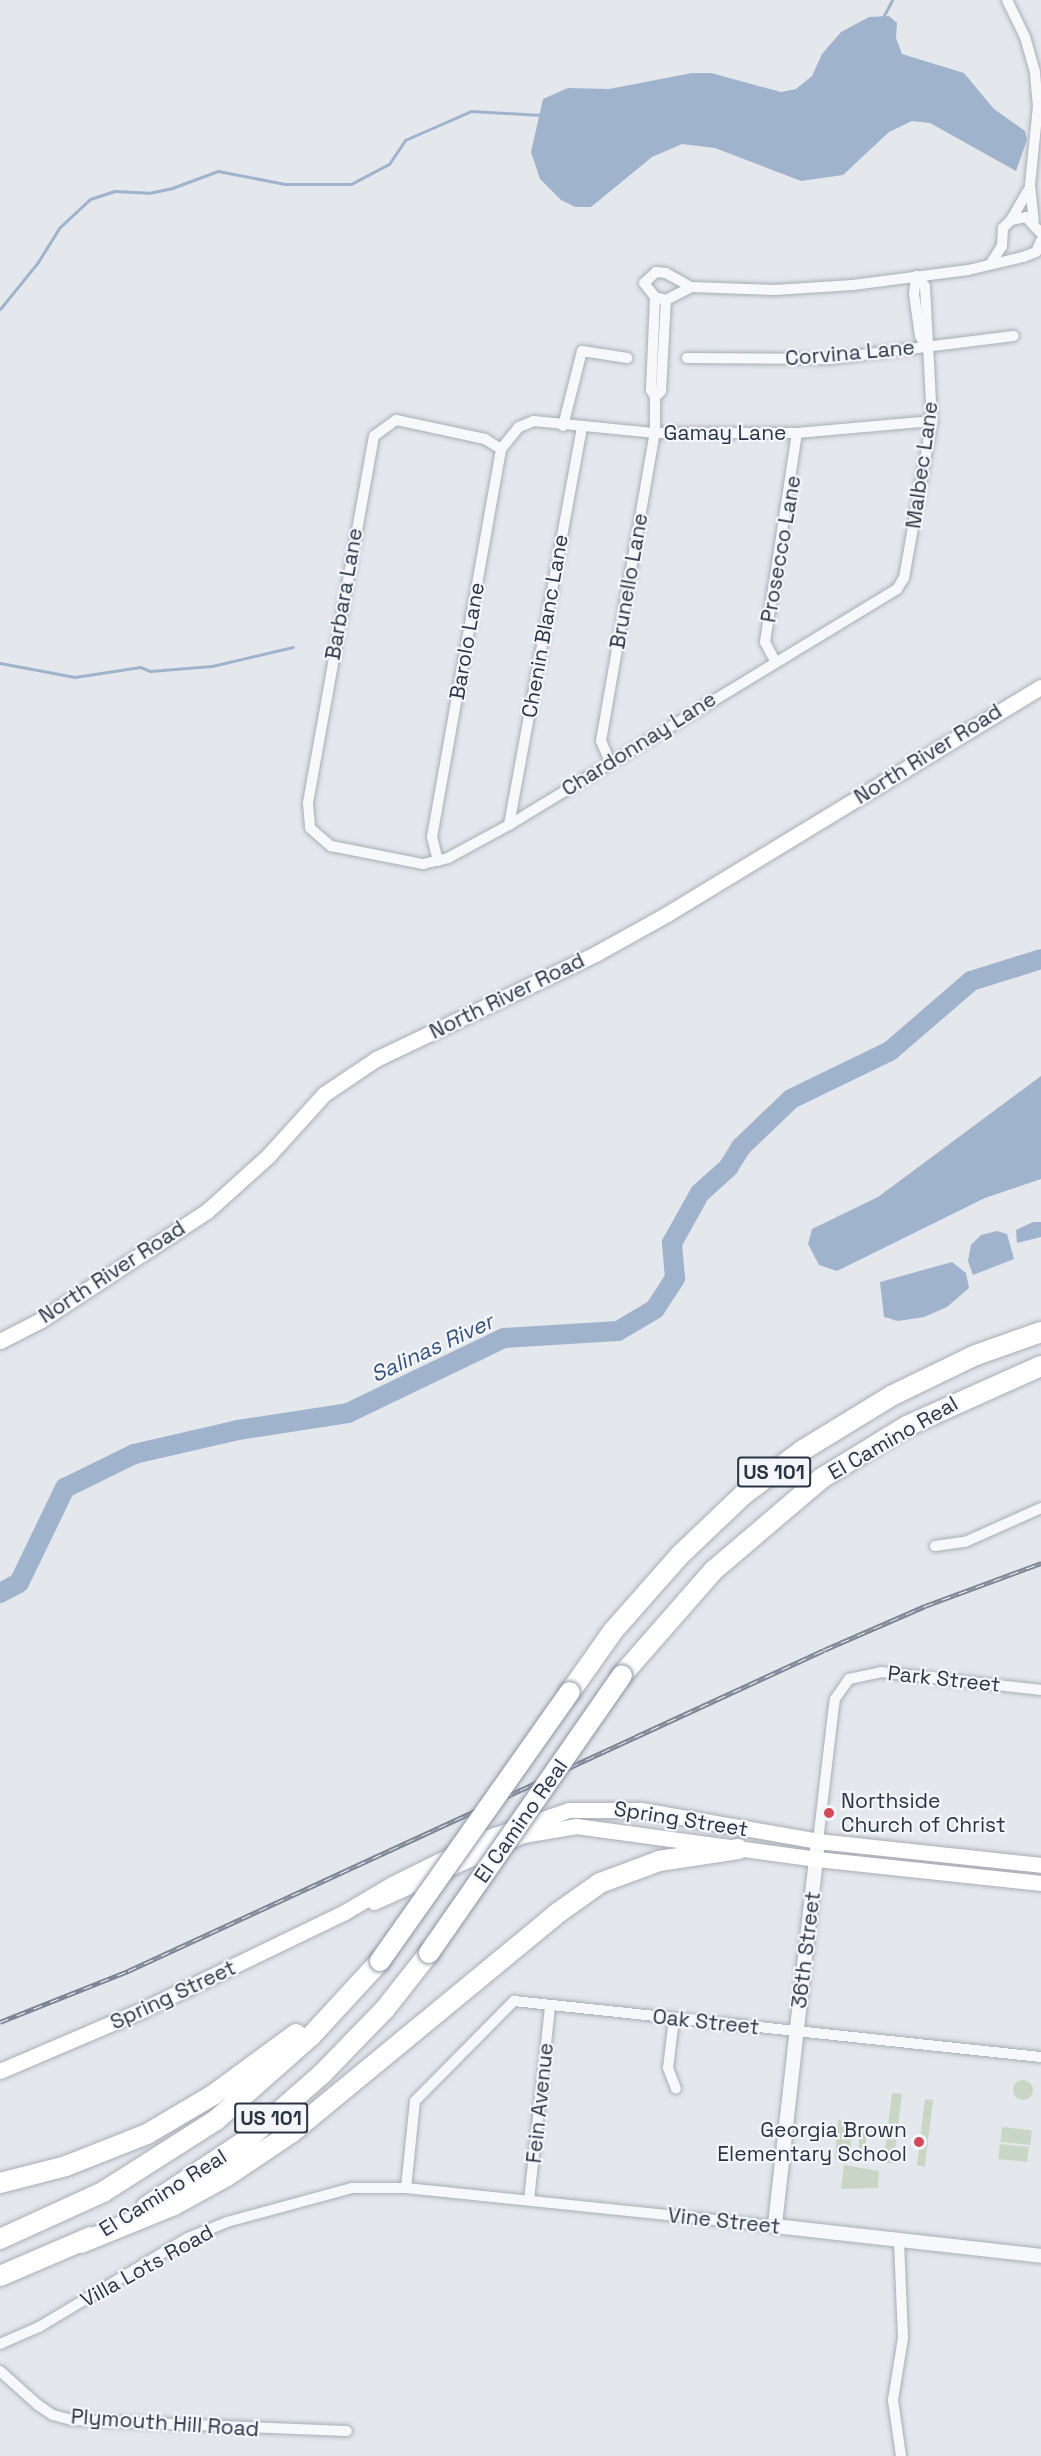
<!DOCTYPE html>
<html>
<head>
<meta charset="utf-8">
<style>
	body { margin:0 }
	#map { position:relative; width:1041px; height:2456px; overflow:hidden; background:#e4e7ec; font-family:"Space Grotesk",sans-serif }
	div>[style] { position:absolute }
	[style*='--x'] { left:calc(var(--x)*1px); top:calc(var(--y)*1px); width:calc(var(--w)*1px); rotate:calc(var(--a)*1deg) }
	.green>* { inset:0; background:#c9d6c5; transform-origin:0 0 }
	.round { border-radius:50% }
	.water>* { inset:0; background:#9fb4cc }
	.stream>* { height:3px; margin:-1.5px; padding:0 1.5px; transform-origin:1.5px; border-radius:1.5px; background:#9fb4cc }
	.river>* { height:20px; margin:-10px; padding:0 10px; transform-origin:10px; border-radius:10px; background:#9fb4cc }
	.roads { filter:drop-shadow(0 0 2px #a9aeb7) drop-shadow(0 0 2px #a9aeb7) }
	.minor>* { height:10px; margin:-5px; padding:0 5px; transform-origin:5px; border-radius:5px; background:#f7f8fa }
	.tertiary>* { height:14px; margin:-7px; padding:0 7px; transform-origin:7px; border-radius:7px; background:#f7f8fa }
	.secondary>* { height:15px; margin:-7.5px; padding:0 7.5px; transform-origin:7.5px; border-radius:7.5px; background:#fff }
	.motorway>* { height:20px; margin:-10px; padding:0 10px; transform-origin:10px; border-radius:10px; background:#fff }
	.rail>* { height:5px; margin-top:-2.5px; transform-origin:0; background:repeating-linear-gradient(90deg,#f4f6f9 0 9px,#7d8696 0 18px); box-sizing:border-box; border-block:2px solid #7d8696 }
	.bridges { filter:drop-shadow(0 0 2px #8b94a3) drop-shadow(0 0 2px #8b94a3) }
	.motorway-bridge>* { height:20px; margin:-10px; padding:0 10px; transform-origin:10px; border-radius:10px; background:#fff }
	.dots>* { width:16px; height:16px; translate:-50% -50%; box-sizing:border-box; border:3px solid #f4f6f9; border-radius:50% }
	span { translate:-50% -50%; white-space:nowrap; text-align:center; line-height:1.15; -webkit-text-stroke:4.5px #f4f6f9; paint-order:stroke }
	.shield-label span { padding:2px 4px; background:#f4f6f9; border:2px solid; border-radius:4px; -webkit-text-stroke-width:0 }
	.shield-label { font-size:20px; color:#2b3445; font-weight:700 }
	.street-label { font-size:21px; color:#2b3445 }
	.poi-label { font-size:21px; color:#2b3445 }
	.left { translate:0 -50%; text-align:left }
	.right { translate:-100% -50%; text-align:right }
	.water-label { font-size:22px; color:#34527a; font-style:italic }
</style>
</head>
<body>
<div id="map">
	<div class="green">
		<i class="round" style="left:1013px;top:2080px;width:20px;height:20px"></i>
		<i style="left:902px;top:2094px;width:70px;height:10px;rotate:97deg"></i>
		<i style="left:933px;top:2100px;width:67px;height:8px;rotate:97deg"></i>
		<i style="clip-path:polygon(838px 2120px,852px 2122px,852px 2133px,844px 2132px,852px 2136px,849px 2161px,835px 2159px)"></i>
		<i style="left:859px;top:2124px;width:7px;height:38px"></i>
		<i style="left:1002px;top:2127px;width:30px;height:15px;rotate:6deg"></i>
		<i style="left:1000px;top:2144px;width:29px;height:15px;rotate:6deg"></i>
		<i style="clip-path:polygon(844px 2165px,879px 2171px,878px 2188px,841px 2189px)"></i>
	</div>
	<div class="water">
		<i style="clip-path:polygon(889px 16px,897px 23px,896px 38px,902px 54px,964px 73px,994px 109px,1025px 131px,1027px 140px,1016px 171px,930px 123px,912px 121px,889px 132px,843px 175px,801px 181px,715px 148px,682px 144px,652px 157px,591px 207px,575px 207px,561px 200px,540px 179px,531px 152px,543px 99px,568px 88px,609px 89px,692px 73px,711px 73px,781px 92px,796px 89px,812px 76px,822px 54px,841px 32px,869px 17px)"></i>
		<i style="clip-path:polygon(1041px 1076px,1041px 1179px,985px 1198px,837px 1271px,819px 1265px,808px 1244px,812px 1229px,878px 1197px)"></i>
		<i style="clip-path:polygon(1033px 1222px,1041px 1222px,1041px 1237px,1017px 1243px,1016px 1230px)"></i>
		<i style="clip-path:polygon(997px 1231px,1007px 1234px,1014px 1259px,973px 1275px,968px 1261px,971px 1245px,981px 1235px)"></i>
		<i style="clip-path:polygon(952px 1262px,966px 1273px,969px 1288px,947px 1307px,924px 1317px,898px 1321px,884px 1317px,880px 1282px)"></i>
	</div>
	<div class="stream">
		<i style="--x:882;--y:19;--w:21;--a:-62"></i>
		<i style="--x:0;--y:309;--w:60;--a:-51"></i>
		<i style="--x:38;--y:262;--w:40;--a:-58"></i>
		<i style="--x:59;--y:228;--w:42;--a:-43.1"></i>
		<i style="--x:90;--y:199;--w:26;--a:-18"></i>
		<i style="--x:115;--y:191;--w:34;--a:3"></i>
		<i style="--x:149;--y:193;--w:24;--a:-12"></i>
		<i style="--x:172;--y:188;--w:49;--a:-20.3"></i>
		<i style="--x:218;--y:171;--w:68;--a:11"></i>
		<i style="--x:285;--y:184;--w:66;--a:0"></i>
		<i style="--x:351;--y:184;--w:43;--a:-27.8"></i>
		<i style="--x:389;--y:164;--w:29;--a:-56"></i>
		<i style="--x:405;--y:140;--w:72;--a:-23.7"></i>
		<i style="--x:471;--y:111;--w:70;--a:3.3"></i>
		<i style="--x:0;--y:663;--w:76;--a:10.6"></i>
		<i style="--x:75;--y:677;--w:66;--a:-8.7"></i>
		<i style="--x:140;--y:667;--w:11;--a:22"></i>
		<i style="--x:150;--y:671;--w:62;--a:-4.6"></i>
		<i style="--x:212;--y:666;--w:83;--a:-13.2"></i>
	</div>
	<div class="river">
		<i style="--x:0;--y:1593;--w:21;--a:-28"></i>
		<i style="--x:19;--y:1583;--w:106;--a:-64.2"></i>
		<i style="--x:65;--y:1488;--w:77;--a:-26.2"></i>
		<i style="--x:134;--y:1454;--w:107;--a:-13"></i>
		<i style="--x:238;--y:1430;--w:111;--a:-8.8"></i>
		<i style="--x:348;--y:1413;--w:173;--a:-25.7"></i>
		<i style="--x:504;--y:1338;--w:114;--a:-3.5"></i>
		<i style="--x:618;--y:1331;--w:43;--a:-30.7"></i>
		<i style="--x:655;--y:1309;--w:37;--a:-57"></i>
		<i style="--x:675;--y:1278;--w:35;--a:-95"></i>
		<i style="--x:672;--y:1243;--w:57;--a:-60.8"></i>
		<i style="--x:700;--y:1193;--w:38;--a:-42"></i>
		<i style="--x:728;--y:1168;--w:25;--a:-58"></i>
		<i style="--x:741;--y:1147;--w:69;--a:-43.8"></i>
		<i style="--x:791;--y:1099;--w:110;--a:-25.9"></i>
		<i style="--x:890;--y:1051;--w:107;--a:-40.8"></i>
		<i style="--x:971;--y:981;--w:73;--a:-17.4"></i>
	</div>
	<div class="roads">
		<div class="minor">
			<i style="--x:1007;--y:0;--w:41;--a:64.1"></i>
			<i style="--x:1025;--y:37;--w:37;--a:74"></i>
			<i style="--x:1035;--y:73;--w:33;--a:85"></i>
			<i style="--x:1038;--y:106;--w:79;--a:95.8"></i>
			<i style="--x:1030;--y:185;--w:36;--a:84"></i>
			<i style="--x:1011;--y:220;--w:34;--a:-60"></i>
			<i style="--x:991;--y:263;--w:20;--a:-57"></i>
			<i style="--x:1002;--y:246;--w:18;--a:-87"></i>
			<i style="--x:1003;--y:228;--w:11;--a:-45"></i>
			<i style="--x:1011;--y:220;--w:15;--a:-11"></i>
			<i style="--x:1026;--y:217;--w:22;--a:47"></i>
			<i style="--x:916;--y:276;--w:18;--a:96"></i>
			<i style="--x:914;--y:294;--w:42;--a:81.9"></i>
			<i style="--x:920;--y:336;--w:13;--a:58"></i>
			<i style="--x:691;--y:287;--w:29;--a:-151"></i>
			<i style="--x:666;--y:273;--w:10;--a:-174"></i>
			<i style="--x:656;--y:272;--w:16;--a:137"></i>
			<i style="--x:644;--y:283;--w:18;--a:52"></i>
			<i style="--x:655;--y:297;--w:11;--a:15"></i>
			<i style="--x:666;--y:300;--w:28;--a:-27"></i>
			<i style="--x:691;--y:287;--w:84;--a:2"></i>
			<i style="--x:775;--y:290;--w:78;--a:-3.7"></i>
			<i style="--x:853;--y:285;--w:116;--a:-7.4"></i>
			<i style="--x:968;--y:270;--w:57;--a:-13.3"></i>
			<i style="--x:1023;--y:257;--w:14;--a:-21"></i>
			<i style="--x:1036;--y:252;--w:12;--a:-66"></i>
			<i style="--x:687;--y:358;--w:142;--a:0.4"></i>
			<i style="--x:829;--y:359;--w:186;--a:-7.1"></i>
			<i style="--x:655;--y:397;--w:8;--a:-45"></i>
			<i style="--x:661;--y:391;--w:91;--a:-86.9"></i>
			<i style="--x:563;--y:426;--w:77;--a:-75.8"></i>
			<i style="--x:582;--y:351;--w:46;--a:8.8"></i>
			<i style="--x:501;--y:449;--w:19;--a:-148"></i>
			<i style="--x:485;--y:439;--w:91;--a:-167.9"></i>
			<i style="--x:396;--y:420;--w:27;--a:144"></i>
			<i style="--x:374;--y:436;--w:373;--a:100.2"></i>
			<i style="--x:308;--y:803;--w:25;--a:85"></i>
			<i style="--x:310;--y:828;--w:28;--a:41"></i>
			<i style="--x:331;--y:846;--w:94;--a:11.1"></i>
			<i style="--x:423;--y:864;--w:26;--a:-13"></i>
			<i style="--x:448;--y:858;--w:69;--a:-28.4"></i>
			<i style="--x:509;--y:825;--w:454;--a:-31.3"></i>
			<i style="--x:897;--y:589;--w:13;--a:-58"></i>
			<i style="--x:904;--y:578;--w:159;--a:-79.9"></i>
			<i style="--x:932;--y:421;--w:135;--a:-93"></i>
			<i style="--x:925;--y:286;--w:13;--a:-132"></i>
			<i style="--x:775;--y:661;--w:21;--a:-118"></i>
			<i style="--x:765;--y:642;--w:211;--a:-81.3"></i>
			<i style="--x:610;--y:762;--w:23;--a:-113"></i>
			<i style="--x:601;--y:741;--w:313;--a:-80.1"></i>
			<i style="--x:655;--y:433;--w:36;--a:-90"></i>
			<i style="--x:655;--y:397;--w:8;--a:-120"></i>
			<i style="--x:651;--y:390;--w:93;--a:-87.5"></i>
			<i style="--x:509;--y:825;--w:404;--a:-79.6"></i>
			<i style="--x:438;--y:861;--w:25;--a:-104"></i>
			<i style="--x:432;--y:837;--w:394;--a:-79.9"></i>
			<i style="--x:501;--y:449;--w:28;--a:-51"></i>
			<i style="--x:519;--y:427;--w:16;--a:-22"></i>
			<i style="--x:534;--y:421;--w:122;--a:5.7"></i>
			<i style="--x:655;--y:433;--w:142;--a:0"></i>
			<i style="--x:797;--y:433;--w:136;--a:-5.1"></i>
			<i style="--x:935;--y:1546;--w:30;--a:-8"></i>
			<i style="--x:965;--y:1542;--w:83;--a:-24.1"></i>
			<i style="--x:818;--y:1841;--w:129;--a:-83.3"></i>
			<i style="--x:833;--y:1713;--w:14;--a:-82"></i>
			<i style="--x:835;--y:1699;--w:24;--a:-55"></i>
			<i style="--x:849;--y:1679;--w:33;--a:-12"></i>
			<i style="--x:881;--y:1672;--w:161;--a:6.4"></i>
			<i style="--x:674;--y:2018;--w:50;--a:96.8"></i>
			<i style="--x:668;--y:2068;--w:22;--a:69"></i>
			<i style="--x:406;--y:2188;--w:87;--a:-84.1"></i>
			<i style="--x:415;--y:2101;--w:141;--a:-45.3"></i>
			<i style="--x:514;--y:2001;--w:530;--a:6.07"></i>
			<i style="--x:529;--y:2200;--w:195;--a:-83.8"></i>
			<i style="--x:899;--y:2242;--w:96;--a:87.6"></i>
			<i style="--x:903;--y:2338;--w:63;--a:99.2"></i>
			<i style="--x:893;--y:2400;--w:57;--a:81.9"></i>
			<i style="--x:0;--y:2344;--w:43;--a:-23.6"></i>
			<i style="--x:39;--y:2327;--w:174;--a:-30.9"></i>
			<i style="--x:188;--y:2238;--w:42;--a:-22.3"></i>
			<i style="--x:227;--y:2222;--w:130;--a:-15.2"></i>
			<i style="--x:352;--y:2188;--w:54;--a:0"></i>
			<i style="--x:406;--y:2188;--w:371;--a:5.9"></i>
			<i style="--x:0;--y:2371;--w:51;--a:41.8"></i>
			<i style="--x:38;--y:2405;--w:18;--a:34"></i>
			<i style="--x:53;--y:2415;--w:20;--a:15"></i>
			<i style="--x:72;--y:2420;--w:275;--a:2.3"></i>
		</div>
		<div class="tertiary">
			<i style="--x:818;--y:1841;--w:387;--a:96.4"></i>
			<i style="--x:775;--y:2226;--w:268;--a:6.4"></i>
		</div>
		<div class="secondary">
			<i style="--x:0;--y:1341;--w:46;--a:-27.1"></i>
			<i style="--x:41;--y:1320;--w:199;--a:-33.3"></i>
			<i style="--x:207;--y:1211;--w:82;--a:-42"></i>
			<i style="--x:268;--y:1156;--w:84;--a:-47.9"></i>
			<i style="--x:324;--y:1094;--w:63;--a:-33.9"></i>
			<i style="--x:376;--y:1059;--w:245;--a:-25.6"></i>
			<i style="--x:597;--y:953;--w:80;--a:-29.1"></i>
			<i style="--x:667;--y:914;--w:437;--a:-31.3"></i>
			<i style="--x:374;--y:1902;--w:163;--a:-24.2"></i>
			<i style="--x:523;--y:1835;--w:54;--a:-9.6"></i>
			<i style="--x:576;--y:1826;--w:243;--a:7.8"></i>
			<i style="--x:817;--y:1859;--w:225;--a:6.1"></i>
			<i style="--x:0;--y:2071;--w:155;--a:-23.2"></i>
			<i style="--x:142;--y:2010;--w:223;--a:-25.8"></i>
			<i style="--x:343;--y:1913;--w:57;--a:-30.6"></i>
			<i style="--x:392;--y:1884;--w:104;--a:-26.3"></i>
			<i style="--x:485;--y:1838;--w:89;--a:-18.4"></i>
			<i style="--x:569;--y:1810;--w:72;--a:0"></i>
			<i style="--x:641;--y:1810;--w:180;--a:9.9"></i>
			<i style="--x:818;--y:1841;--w:224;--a:6.1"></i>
		</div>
		<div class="motorway">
			<i style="--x:622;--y:1675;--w:140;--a:-48.8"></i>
			<i style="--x:714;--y:1570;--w:142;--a:-40.4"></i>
			<i style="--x:822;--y:1478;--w:100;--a:-31.5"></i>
			<i style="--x:907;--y:1426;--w:147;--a:-24.1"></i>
			<i style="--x:570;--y:1692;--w:75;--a:-54.8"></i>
			<i style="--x:613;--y:1631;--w:101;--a:-48.6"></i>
			<i style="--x:680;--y:1555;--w:87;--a:-43.6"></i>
			<i style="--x:743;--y:1495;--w:75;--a:-36.9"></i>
			<i style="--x:803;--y:1450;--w:103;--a:-31.5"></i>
			<i style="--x:891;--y:1396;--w:94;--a:-25.8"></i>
			<i style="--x:976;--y:1355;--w:69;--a:-19.5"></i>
			<i style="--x:0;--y:2183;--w:68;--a:-14.4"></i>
			<i style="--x:66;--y:2166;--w:87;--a:-21.6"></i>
			<i style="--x:147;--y:2134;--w:77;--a:-30.6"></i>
			<i style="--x:213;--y:2095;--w:103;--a:-36.3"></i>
			<i style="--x:146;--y:2207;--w:123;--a:-33.7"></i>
			<i style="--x:248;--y:2139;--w:98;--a:-41.3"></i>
			<i style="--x:322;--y:2074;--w:91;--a:-45.9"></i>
			<i style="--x:385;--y:2009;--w:71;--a:-51.8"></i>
			<i style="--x:0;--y:2239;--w:113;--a:-24.5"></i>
			<i style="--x:103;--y:2192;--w:134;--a:-32.5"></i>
			<i style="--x:216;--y:2120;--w:127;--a:-41.5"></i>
			<i style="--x:311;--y:2036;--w:102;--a:-47.4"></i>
			<i style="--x:81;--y:2243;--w:100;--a:-22.2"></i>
			<i style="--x:174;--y:2205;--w:60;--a:-28.7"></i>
			<i style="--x:227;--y:2176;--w:77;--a:-33.9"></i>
			<i style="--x:291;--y:2133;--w:342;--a:-39.5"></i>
			<i style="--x:555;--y:1915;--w:55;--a:-35.4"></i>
			<i style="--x:600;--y:1883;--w:63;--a:-20.4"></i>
			<i style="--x:659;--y:1861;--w:80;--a:-8.6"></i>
			<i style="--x:0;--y:2276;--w:99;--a:-23.2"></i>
		</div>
	</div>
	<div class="rail">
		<i style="--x:0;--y:2022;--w:138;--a:-21.7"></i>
		<i style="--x:128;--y:1971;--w:766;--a:-24.76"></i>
		<i style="--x:824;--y:1650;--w:110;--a:-23.5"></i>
		<i style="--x:925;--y:1606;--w:124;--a:-20.3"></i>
	</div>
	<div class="bridges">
		<div class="motorway-bridge">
			<i style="--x:429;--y:1953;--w:338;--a:-55.2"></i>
			<i style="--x:380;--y:1961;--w:329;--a:-54.8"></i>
		</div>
	</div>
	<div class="dots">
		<i style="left:829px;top:1813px;background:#d1495b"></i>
		<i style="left:919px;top:2142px;background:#d1495b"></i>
	</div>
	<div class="shield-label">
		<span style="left:774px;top:1472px">US 101</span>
		<span style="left:271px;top:2118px">US 101</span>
	</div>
	<div class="street-label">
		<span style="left:850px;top:353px;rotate:-5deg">Corvina Lane</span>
		<span style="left:725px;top:433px">Gamay Lane</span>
		<span style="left:922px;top:465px;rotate:-82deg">Malbec Lane</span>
		<span style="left:781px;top:549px;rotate:-80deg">Prosecco Lane</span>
		<span style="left:629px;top:581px;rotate:-80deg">Brunello Lane</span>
		<span style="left:344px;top:594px;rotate:-80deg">Barbara Lane</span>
		<span style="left:545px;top:626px;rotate:-80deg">Chenin Blanc Lane</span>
		<span style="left:467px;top:641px;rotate:-80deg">Barolo Lane</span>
		<span style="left:639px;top:744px;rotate:-32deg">Chardonnay Lane</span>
		<span style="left:928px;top:754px;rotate:-32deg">North River Road</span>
		<span style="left:507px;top:996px;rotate:-26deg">North River Road</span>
		<span style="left:112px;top:1272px;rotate:-33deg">North River Road</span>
		<span style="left:893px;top:1438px;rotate:-30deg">El Camino Real</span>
		<span style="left:944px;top:1679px;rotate:6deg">Park Street</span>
		<span style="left:681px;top:1819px;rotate:9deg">Spring Street</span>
		<span style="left:521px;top:1821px;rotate:-55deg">El Camino Real</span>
		<span style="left:806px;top:1950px;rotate:-83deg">36th Street</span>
		<span style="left:173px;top:1995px;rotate:-25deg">Spring Street</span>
		<span style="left:706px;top:2022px;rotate:6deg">Oak Street</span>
		<span style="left:540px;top:2103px;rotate:-84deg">Fein Avenue</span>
		<span style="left:163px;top:2193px;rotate:-32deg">El Camino Real</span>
		<span style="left:724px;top:2221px;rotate:6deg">Vine Street</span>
		<span style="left:147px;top:2266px;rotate:-29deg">Villa Lots Road</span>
		<span style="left:165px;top:2423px;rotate:4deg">Plymouth Hill Road</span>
	</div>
	<div class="poi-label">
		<span class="left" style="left:841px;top:1813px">Northside<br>Church of Christ</span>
		<span class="right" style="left:907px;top:2142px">Georgia Brown<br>Elementary School</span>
	</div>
	<div class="water-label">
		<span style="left:432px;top:1348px;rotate:-25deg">Salinas River</span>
	</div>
</div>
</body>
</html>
